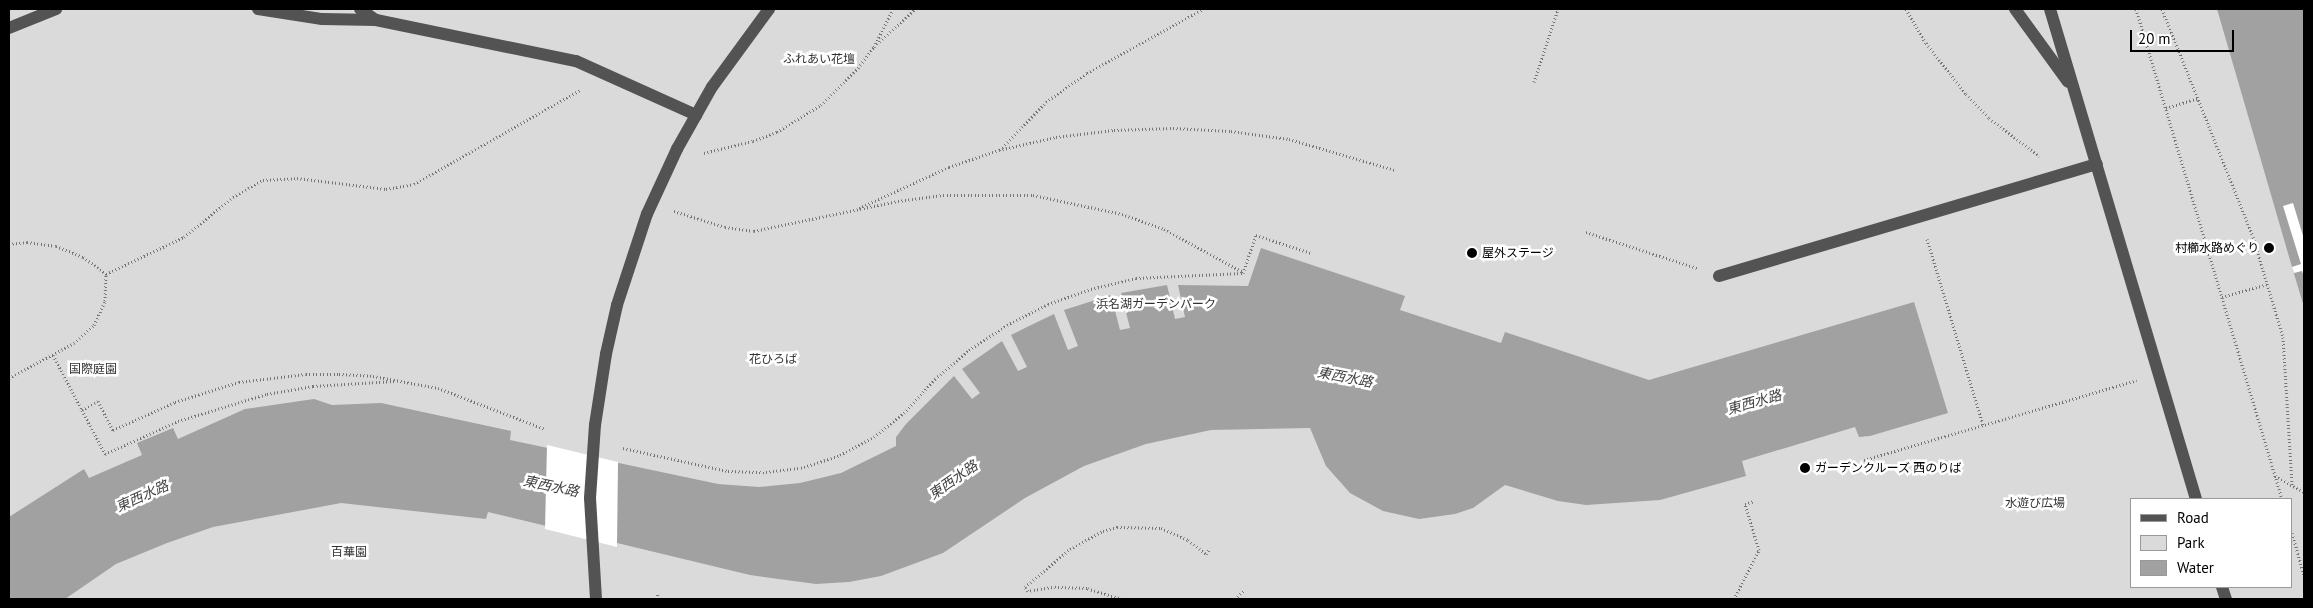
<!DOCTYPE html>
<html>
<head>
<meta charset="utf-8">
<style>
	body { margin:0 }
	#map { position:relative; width:2313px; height:608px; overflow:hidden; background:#fff; font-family:"PT Sans","Noto Sans JP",sans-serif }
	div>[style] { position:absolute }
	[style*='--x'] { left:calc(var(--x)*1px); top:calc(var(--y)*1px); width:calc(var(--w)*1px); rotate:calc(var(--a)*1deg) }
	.green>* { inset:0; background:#dadada }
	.water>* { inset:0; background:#a1a1a1 }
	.pier>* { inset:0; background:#fff }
	.path>* { height:3px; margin-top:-1.5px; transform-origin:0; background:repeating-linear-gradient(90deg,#757575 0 1px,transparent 0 3.5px) }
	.minor>* { height:12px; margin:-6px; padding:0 6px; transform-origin:6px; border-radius:6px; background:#535353 }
	.minor-bridge>* { height:12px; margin:-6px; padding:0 6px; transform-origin:6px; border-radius:6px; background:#535353 }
	.dots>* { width:14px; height:14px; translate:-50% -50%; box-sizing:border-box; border:2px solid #fff; border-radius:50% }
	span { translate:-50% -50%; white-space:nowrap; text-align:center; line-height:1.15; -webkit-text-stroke:5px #fff; paint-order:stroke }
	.park-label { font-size:12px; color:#313131 }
	.poi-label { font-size:12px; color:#000 }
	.right { translate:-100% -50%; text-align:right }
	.left { translate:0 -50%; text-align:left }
	.water-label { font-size:14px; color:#424242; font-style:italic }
	.frame { position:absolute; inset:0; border:10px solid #000; pointer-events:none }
	.legend { position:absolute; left:2130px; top:498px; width:162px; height:90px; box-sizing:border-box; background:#fff; border:1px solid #999; margin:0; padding:6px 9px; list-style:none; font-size:15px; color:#000 }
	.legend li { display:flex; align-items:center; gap:10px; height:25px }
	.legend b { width:25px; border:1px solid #999 }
	.scale { position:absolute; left:2130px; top:30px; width:104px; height:22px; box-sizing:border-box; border:2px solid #000; border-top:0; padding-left:6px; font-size:15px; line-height:18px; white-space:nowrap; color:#000; -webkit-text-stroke:4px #fff; paint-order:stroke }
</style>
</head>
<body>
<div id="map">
	<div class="green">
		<i style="clip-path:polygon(evenodd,9px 9px,2304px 9px,2304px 599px,9px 599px,9px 9px,2132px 499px,2292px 499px,2292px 587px,2132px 587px,2132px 499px)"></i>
	</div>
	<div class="water">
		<i style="clip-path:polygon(2217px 9px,2304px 9px,2304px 307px,2292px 267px)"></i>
		<i style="clip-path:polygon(1261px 248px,1405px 296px,1400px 310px,1501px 343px,1505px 332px,1649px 380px,1914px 302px,1948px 413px,1870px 436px,1859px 437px,1855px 427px,1742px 461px,1746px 476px,1660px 500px,1586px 505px,1558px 501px,1505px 485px,1473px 508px,1455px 514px,1419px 519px,1383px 511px,1350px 493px,1326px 466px,1310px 428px,1211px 430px,1146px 444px,1084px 466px,1025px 498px,943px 553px,881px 576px,849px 582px,816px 584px,750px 575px,488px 512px,486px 519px,341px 503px,213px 527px,167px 543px,116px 564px,65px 599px,9px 599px,9px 517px,84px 469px,89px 478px,142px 455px,137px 443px,173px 428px,178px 439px,245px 409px,314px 399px,332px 405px,381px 403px,511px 431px,510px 440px,718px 484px,759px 487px,800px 483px,841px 473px,896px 446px,896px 437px,906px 424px,954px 376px,972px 399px,980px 393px,962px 369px,1002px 341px,1018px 371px,1027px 367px,1011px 335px,1029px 326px,1054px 314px,1068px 350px,1078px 346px,1064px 310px,1111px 295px,1120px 330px,1130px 328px,1121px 293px,1167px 285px,1175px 319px,1185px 317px,1178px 285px,1248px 286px)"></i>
	</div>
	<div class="pier">
		<i style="clip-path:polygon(2293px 203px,2304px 239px,2304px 277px,2302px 271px,2294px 273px,2292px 267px,2301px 264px,2283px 206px)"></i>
		<i style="clip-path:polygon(547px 445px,618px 462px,617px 547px,545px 529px)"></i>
	</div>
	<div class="path">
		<i style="--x:1906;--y:9;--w:39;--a:60"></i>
		<i style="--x:1926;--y:43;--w:65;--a:51.9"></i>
		<i style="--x:1966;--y:94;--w:33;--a:46"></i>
		<i style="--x:1989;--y:118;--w:63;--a:37.2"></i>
		<i style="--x:2136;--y:9;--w:511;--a:73.41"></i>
		<i style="--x:2162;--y:9;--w:245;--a:68.2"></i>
		<i style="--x:2253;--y:237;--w:104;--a:73.3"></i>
		<i style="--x:2283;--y:337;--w:148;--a:86.5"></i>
		<i style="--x:877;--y:44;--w:52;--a:-42.6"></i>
		<i style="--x:1534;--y:82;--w:77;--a:-71.8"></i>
		<i style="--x:2166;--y:108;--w:34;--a:-17"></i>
		<i style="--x:1000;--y:150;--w:66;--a:-46.2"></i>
		<i style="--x:1046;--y:102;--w:50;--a:-35.3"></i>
		<i style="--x:1087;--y:73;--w:132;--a:-28.9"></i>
		<i style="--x:704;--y:153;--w:50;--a:-13.8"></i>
		<i style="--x:753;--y:141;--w:26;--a:-21"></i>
		<i style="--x:777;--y:132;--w:52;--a:-31.5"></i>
		<i style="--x:821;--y:105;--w:52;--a:-45"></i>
		<i style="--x:858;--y:68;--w:26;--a:-53"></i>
		<i style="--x:874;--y:47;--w:42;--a:-63.4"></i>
		<i style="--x:859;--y:208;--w:99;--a:-24.5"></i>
		<i style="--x:949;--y:167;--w:53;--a:-18.8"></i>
		<i style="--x:999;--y:150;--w:58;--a:-12.8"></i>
		<i style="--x:1056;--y:137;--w:58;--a:-6.9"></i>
		<i style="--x:1114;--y:130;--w:59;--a:-1.9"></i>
		<i style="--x:1173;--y:128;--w:58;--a:3"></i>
		<i style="--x:1231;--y:131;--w:59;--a:7.9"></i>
		<i style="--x:1289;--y:139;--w:110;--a:16.3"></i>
		<i style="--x:674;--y:211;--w:53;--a:17.4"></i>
		<i style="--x:725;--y:227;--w:29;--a:8"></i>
		<i style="--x:754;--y:231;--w:147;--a:-11.8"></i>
		<i style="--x:898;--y:201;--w:45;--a:-7.6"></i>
		<i style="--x:943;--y:195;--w:90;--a:0"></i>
		<i style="--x:1033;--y:195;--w:91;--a:12.1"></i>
		<i style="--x:1122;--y:214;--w:45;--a:19.7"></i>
		<i style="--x:1164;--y:229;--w:90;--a:28.6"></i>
		<i style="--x:1586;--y:232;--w:117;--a:18"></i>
		<i style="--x:1927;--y:239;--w:194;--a:73.2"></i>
		<i style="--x:9;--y:244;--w:18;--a:-6"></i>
		<i style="--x:27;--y:242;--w:29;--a:8"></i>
		<i style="--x:56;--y:246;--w:29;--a:22"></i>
		<i style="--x:83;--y:257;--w:29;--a:36"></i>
		<i style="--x:1243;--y:273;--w:40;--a:-71.1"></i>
		<i style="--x:1256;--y:235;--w:58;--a:18.1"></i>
		<i style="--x:2222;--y:297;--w:48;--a:-15.8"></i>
		<i style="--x:53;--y:355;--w:62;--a:62.2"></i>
		<i style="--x:82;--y:410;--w:18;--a:-29"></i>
		<i style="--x:98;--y:401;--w:33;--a:63"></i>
		<i style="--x:113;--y:430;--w:68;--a:-24.3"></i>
		<i style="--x:175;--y:402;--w:67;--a:-17.4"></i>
		<i style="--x:239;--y:382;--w:67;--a:-6.8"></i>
		<i style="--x:306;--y:374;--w:33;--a:0"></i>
		<i style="--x:339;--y:374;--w:34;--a:3"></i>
		<i style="--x:373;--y:376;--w:66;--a:10.5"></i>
		<i style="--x:438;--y:388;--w:115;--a:21"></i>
		<i style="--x:9;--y:378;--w:74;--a:-28.3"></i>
		<i style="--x:74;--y:343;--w:27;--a:-42"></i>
		<i style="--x:94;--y:325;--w:26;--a:-65"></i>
		<i style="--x:105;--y:301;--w:27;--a:-88"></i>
		<i style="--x:106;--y:274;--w:86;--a:-25.4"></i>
		<i style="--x:184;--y:237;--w:63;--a:-39.2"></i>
		<i style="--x:233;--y:197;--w:34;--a:-30"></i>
		<i style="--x:263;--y:180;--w:34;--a:-3"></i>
		<i style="--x:297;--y:178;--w:90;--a:7"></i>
		<i style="--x:386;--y:189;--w:28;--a:-10"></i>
		<i style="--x:414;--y:184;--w:191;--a:-29.5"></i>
		<i style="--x:82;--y:410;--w:50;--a:62.4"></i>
		<i style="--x:105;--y:454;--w:80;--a:-24.3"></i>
		<i style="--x:178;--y:421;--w:93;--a:-16.9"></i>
		<i style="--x:267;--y:394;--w:47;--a:-9.9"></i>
		<i style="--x:313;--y:386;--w:82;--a:-3.5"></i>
		<i style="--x:623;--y:448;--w:107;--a:12.4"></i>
		<i style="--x:728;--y:471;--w:38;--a:2"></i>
		<i style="--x:766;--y:472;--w:38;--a:-7"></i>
		<i style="--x:804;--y:467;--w:38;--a:-18"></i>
		<i style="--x:840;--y:455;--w:38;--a:-28"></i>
		<i style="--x:874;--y:437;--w:38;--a:-39"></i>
		<i style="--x:904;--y:413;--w:46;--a:-47.6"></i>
		<i style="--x:935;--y:379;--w:45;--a:-40.5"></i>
		<i style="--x:969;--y:350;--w:45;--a:-33.3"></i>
		<i style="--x:1007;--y:325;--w:46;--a:-27.1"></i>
		<i style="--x:1048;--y:304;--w:46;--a:-19.2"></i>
		<i style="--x:1091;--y:289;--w:46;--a:-13.7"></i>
		<i style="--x:1136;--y:278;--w:107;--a:-2.7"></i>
		<i style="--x:1864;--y:460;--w:284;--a:-16.3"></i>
		<i style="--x:2275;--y:476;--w:33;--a:29"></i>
		<i style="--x:2292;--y:533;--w:44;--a:74.1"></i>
		<i style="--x:657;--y:599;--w:6;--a:-81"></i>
		<i style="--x:1122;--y:599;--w:37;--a:-163"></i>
		<i style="--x:1087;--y:588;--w:35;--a:-178"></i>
		<i style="--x:1052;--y:587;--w:24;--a:171"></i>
		<i style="--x:1028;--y:591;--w:5;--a:-127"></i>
		<i style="--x:1025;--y:587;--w:59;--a:-40.2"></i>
		<i style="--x:1070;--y:549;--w:38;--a:-29"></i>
		<i style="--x:1103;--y:531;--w:15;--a:-16"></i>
		<i style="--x:1117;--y:527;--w:44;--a:1.3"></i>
		<i style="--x:1161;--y:528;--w:30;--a:24"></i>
		<i style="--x:1188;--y:540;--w:23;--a:38"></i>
		<i style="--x:1206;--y:554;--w:7;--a:-56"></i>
		<i style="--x:1235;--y:599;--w:14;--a:-45"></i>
		<i style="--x:1734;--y:599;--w:55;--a:-63"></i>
		<i style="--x:1759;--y:550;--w:48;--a:-106.9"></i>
		<i style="--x:1745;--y:504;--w:9;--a:-18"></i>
	</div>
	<div class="minor">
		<i style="--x:258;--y:9;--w:65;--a:8.9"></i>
		<i style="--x:322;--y:19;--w:54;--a:1.1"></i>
		<i style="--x:360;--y:9;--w:19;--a:35"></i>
		<i style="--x:376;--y:20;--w:204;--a:11.6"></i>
		<i style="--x:576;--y:61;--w:132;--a:24.2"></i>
		<i style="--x:2015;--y:9;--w:90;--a:54"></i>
		<i style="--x:2050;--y:9;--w:511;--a:73.41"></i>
		<i style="--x:9;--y:28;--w:51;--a:-22"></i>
		<i style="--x:1719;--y:276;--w:394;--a:-16.5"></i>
		<i style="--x:617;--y:305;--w:96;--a:-71.8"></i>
		<i style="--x:647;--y:214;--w:72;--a:-65.2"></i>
		<i style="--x:677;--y:149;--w:71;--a:-60.6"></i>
		<i style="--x:712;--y:87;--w:97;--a:-53.8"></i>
		<i style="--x:2222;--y:587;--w:13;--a:72"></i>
	</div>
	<div class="minor-bridge">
		<i style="--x:596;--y:599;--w:101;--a:-93.4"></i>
		<i style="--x:590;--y:498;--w:73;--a:-86.1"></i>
		<i style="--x:595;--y:425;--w:72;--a:-81.2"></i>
		<i style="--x:606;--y:354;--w:50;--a:-77.3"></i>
	</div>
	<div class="dots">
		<i style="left:2269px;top:248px;background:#000"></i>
		<i style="left:1472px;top:253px;background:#000"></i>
		<i style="left:1805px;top:468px;background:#000"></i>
	</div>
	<div class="park-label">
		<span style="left:819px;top:59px">ふれあい花壇</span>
		<span style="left:1156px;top:304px">浜名湖ガーデンパーク</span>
		<span style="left:773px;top:359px">花ひろば</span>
		<span style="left:93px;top:369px">国際庭園</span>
		<span style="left:2035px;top:503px">水遊び広場</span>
		<span style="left:349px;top:552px">百華園</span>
	</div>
	<div class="poi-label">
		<span class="right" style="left:2259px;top:248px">村櫛水路めぐり</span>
		<span class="left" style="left:1482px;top:253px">屋外ステージ</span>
		<span class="left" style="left:1815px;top:468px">ガーデンクルーズ 西のりば</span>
	</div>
	<div class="water-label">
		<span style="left:1345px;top:377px;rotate:11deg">東西水路</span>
		<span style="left:1754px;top:402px;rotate:-16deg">東西水路</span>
		<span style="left:953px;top:480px;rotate:-35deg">東西水路</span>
		<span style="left:551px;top:486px;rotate:12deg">東西水路</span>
		<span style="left:142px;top:496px;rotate:-24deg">東西水路</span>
	</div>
	<div class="frame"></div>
	<ul class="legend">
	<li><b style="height:6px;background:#535353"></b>Road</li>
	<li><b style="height:14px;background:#dadada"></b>Park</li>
	<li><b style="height:14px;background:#a1a1a1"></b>Water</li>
	</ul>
	<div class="scale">20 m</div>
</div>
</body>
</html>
